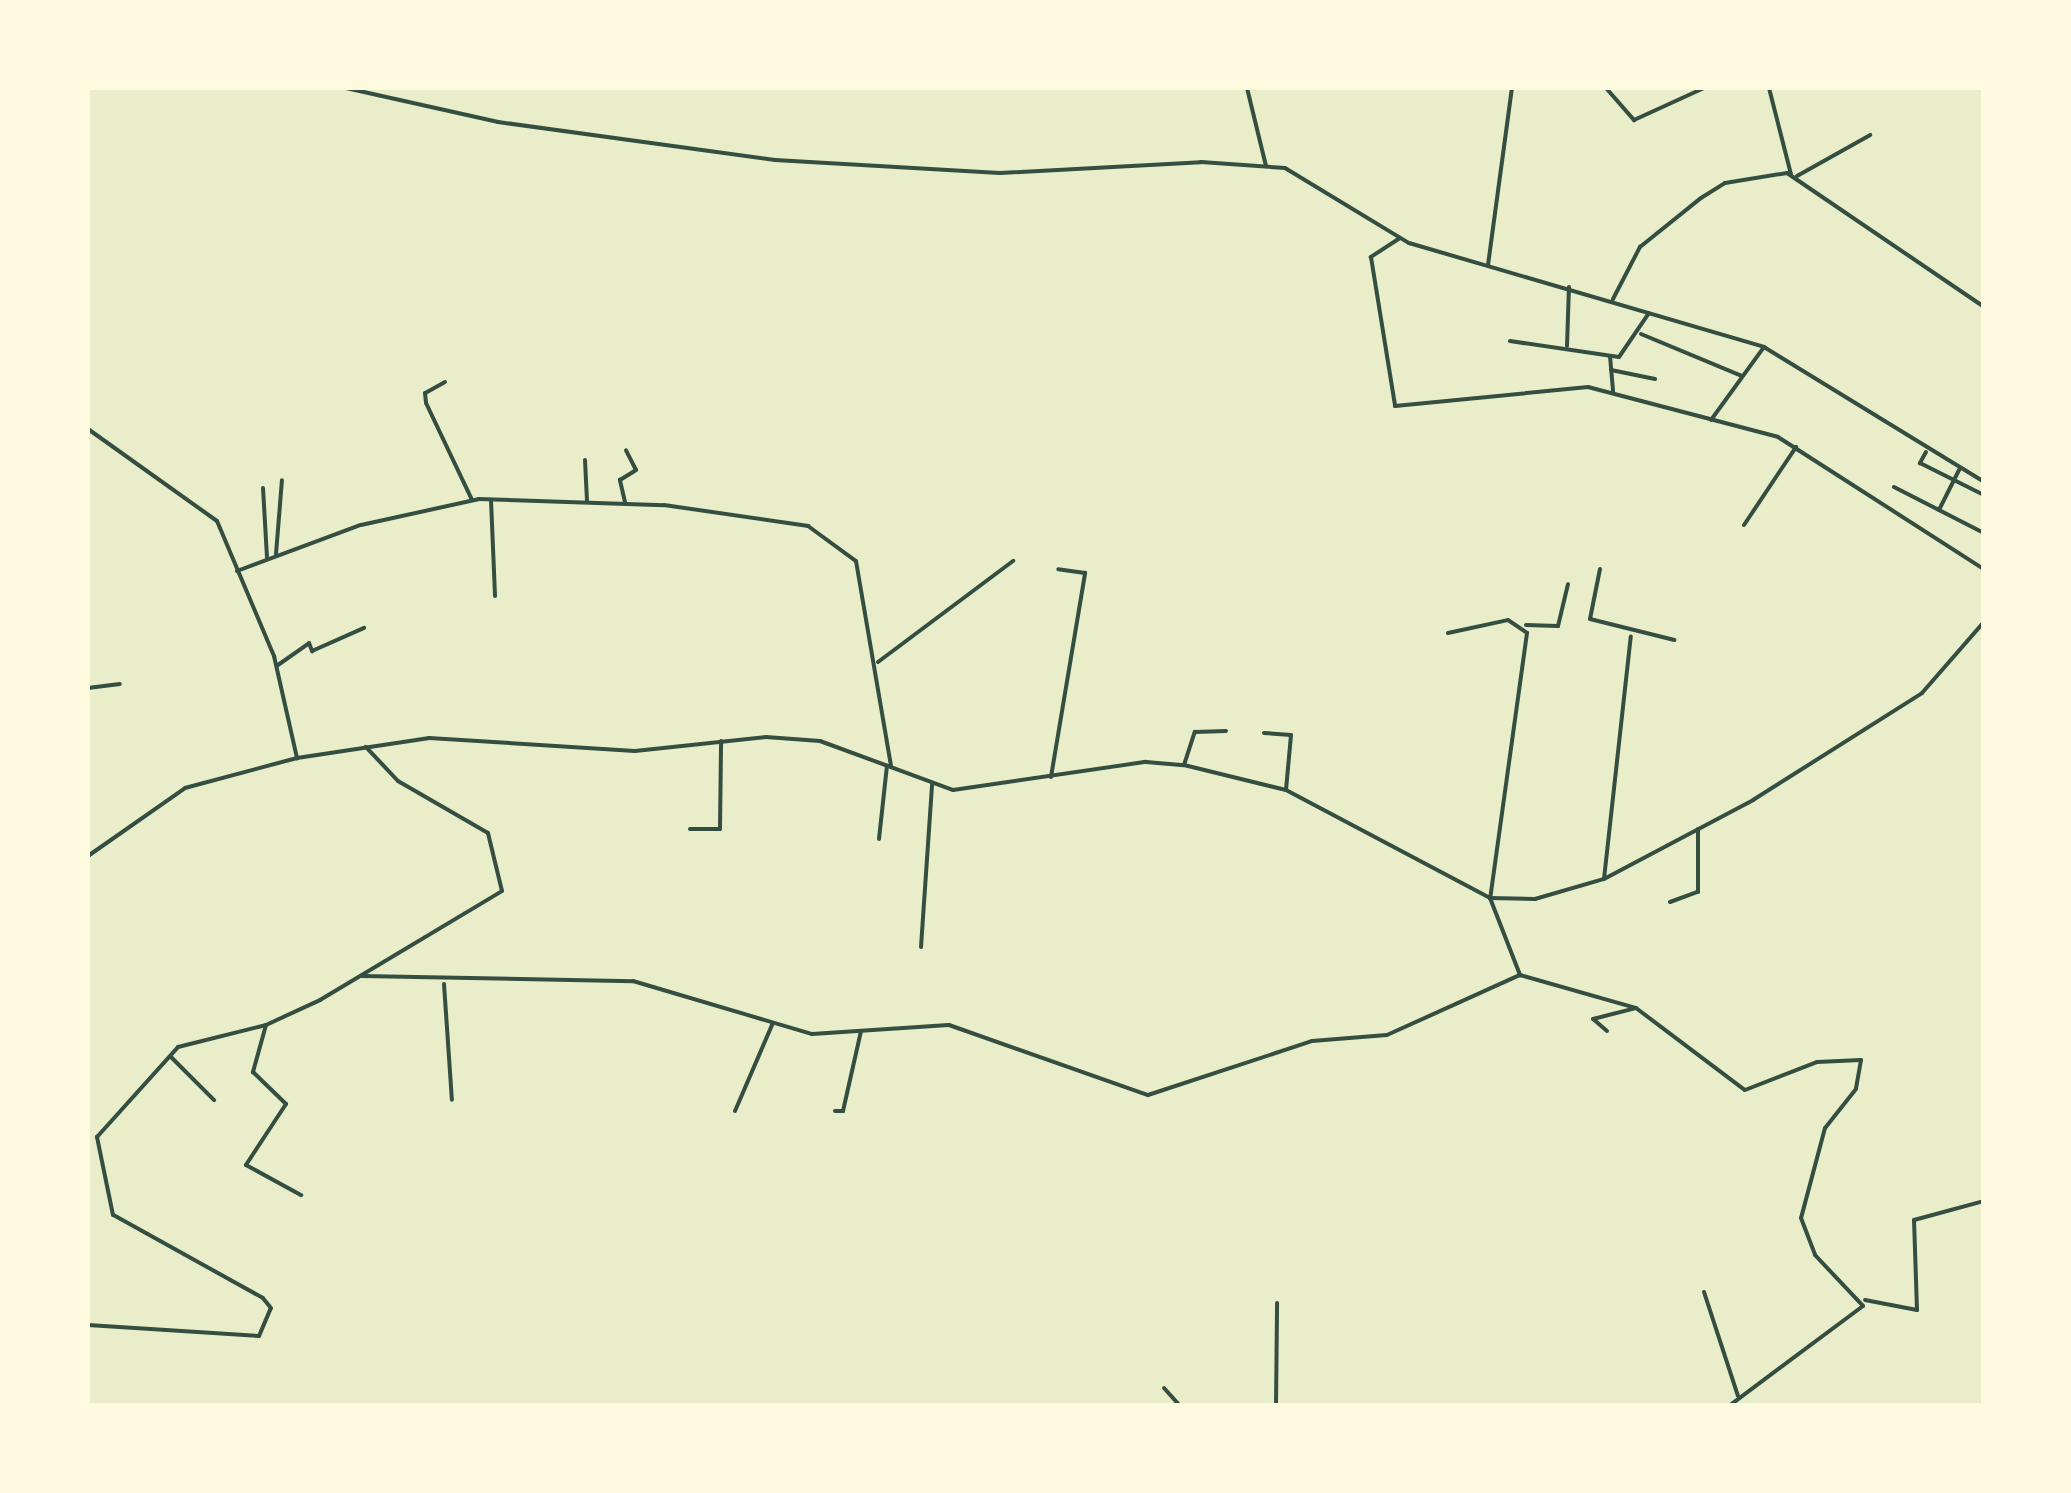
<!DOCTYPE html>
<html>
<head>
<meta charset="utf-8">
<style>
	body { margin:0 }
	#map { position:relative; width:2071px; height:1493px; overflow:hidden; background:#e9edc9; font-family:Inter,sans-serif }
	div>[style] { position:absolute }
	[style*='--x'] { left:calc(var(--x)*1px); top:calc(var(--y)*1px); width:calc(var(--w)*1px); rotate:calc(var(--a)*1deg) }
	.minor>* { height:4px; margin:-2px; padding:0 2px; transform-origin:2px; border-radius:2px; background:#344e41 }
	.tertiary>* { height:4px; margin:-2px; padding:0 2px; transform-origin:2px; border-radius:2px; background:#344e41 }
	span { translate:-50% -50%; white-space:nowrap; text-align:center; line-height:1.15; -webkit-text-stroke:8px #fefae0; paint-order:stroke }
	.frame { position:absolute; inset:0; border:90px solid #fefae0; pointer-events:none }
</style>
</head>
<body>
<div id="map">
	<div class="minor">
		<i style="--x:346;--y:88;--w:156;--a:12.6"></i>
		<i style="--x:498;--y:122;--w:280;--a:7.8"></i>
		<i style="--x:775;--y:160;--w:225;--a:3.3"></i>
		<i style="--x:1000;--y:173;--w:201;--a:-3.1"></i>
		<i style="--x:1201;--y:162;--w:84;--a:4.1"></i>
		<i style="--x:1285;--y:168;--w:145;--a:31.2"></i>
		<i style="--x:1409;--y:243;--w:370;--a:16.3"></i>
		<i style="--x:1764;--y:347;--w:258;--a:31.5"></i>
		<i style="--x:1247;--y:88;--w:80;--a:76.3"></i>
		<i style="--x:1606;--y:88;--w:43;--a:48.8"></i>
		<i style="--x:1634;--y:120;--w:77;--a:-24.6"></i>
		<i style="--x:1769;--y:88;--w:89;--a:75.7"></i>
		<i style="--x:1797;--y:176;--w:84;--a:-29.3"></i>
		<i style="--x:1400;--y:238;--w:35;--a:147"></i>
		<i style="--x:1371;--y:257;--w:151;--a:80.8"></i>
		<i style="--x:1395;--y:406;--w:194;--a:-5.6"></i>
		<i style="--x:1588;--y:387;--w:196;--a:14.7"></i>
		<i style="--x:1778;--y:437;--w:245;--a:32.7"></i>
		<i style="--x:1488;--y:265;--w:179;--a:-82.3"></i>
		<i style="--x:1613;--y:299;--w:59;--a:-62.6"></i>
		<i style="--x:1640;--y:247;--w:78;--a:-38.8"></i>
		<i style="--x:1701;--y:198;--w:28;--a:-32"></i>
		<i style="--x:1725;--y:183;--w:63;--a:-9.2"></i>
		<i style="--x:1787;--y:173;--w:238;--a:34.2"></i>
		<i style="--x:1641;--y:334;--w:109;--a:22.6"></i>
		<i style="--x:1510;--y:341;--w:110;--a:8.4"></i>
		<i style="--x:1619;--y:357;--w:53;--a:-55.7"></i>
		<i style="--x:1567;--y:346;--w:59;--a:-88.1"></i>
		<i style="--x:1610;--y:356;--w:36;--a:85"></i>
		<i style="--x:1611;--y:370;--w:45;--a:11.6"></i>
		<i style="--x:445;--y:382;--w:23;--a:151"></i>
		<i style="--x:425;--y:393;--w:10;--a:84"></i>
		<i style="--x:426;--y:403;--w:107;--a:64.6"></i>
		<i style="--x:1711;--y:420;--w:90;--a:-54"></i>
		<i style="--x:88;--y:429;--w:158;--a:35.5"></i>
		<i style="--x:217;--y:521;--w:147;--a:67.1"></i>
		<i style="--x:274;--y:656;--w:105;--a:77.3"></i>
		<i style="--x:1926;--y:452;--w:13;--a:119"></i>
		<i style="--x:1920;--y:463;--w:72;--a:26.6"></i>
		<i style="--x:585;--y:460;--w:41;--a:87.2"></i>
		<i style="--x:1894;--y:487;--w:101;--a:27.1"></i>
		<i style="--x:263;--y:488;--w:70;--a:86.7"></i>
		<i style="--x:491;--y:500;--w:96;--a:87.6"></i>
		<i style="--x:625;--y:502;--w:23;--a:-103"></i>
		<i style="--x:620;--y:480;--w:19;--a:-32"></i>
		<i style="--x:636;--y:470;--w:22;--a:-117"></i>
		<i style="--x:1939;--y:510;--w:45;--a:-63.4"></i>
		<i style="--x:1744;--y:525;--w:94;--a:-56.3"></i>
		<i style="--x:276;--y:554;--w:74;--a:-85.4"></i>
		<i style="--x:1600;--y:569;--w:51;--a:101.3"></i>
		<i style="--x:1590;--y:619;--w:87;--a:14"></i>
		<i style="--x:237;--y:571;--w:132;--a:-20.4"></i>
		<i style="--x:361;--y:525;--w:121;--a:-12.4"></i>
		<i style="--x:479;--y:499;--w:185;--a:1.9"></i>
		<i style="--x:664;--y:505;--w:146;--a:8.3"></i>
		<i style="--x:808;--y:526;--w:59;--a:36.1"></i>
		<i style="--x:856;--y:561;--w:208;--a:80.3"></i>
		<i style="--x:1526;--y:625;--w:32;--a:2"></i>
		<i style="--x:1558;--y:626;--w:43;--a:-76.6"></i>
		<i style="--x:1448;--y:633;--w:61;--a:-12.2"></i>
		<i style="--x:1508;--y:620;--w:23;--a:34"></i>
		<i style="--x:1527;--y:633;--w:268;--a:97.9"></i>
		<i style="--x:1490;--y:898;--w:83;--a:68.7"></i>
		<i style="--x:1520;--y:975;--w:121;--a:15.9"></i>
		<i style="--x:1636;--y:1008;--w:136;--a:37"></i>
		<i style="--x:1745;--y:1090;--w:77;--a:-21.3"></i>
		<i style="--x:1817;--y:1062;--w:44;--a:-2.6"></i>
		<i style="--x:1861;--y:1060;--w:29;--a:100"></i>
		<i style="--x:1856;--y:1089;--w:50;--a:128.5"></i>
		<i style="--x:1825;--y:1128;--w:93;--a:104.9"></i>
		<i style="--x:1801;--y:1218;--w:40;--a:69"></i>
		<i style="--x:1815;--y:1255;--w:70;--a:46.7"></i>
		<i style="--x:1863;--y:1306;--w:167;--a:143.3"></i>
		<i style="--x:878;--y:662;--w:169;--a:-36.8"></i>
		<i style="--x:278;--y:665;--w:38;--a:-35"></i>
		<i style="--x:309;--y:643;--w:9;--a:69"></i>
		<i style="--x:312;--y:651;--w:57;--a:-23.9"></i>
		<i style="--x:88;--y:688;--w:32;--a:-7"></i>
		<i style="--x:1264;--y:733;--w:27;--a:4"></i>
		<i style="--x:1291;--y:735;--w:55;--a:95.2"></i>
		<i style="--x:1184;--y:765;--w:35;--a:-72"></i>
		<i style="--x:1195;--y:732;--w:31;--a:-2"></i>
		<i style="--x:1051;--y:777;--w:207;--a:-80.5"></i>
		<i style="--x:1085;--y:573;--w:27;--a:-172"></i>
		<i style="--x:690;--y:829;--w:30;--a:0"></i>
		<i style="--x:720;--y:829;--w:88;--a:-89.3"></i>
		<i style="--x:879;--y:839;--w:74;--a:-83.8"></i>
		<i style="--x:1604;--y:879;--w:244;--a:-83.7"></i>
		<i style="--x:1670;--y:902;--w:30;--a:-20"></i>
		<i style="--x:1698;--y:892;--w:63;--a:-90"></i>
		<i style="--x:921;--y:947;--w:163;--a:-86.1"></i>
		<i style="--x:362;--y:976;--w:271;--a:1.1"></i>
		<i style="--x:633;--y:981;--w:187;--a:16.5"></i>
		<i style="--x:812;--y:1034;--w:137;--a:-3.8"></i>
		<i style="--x:949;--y:1025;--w:211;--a:19.4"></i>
		<i style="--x:1148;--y:1095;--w:173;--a:-18.2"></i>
		<i style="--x:1312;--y:1041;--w:75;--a:-4.6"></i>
		<i style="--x:1387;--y:1035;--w:146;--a:-24.3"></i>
		<i style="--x:444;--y:984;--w:116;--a:86.1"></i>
		<i style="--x:266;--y:1025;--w:49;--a:105.5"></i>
		<i style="--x:253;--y:1072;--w:46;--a:44.1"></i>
		<i style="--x:286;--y:1104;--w:73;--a:123.3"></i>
		<i style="--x:246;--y:1165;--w:63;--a:28.6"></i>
		<i style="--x:1607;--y:1031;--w:18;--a:-139"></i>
		<i style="--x:1593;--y:1019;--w:44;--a:-14.3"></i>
		<i style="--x:171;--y:1057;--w:61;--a:45"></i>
		<i style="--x:735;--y:1111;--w:94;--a:-66.7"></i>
		<i style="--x:835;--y:1111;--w:8;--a:0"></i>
		<i style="--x:843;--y:1111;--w:82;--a:-77.3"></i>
		<i style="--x:1704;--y:1292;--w:109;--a:71.9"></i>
		<i style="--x:1865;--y:1300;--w:53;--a:10.9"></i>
		<i style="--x:1917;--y:1310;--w:90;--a:-91.9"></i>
		<i style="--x:1914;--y:1220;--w:73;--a:-15.2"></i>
		<i style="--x:88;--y:1325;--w:171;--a:3.7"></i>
		<i style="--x:259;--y:1336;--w:30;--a:-67"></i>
		<i style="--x:271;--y:1308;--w:13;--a:-129"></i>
		<i style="--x:263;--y:1298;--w:171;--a:-151"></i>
		<i style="--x:113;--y:1215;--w:80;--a:-101.6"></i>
		<i style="--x:97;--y:1137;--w:121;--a:-48"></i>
		<i style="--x:178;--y:1047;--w:91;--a:-14"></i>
		<i style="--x:266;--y:1025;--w:60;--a:-24.8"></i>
		<i style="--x:320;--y:1000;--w:212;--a:-30.9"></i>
		<i style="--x:502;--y:891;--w:60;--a:-103.6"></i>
		<i style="--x:488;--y:833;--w:104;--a:-150"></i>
		<i style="--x:398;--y:781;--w:47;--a:-133.3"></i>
		<i style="--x:1164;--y:1388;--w:24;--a:48"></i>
		<i style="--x:1276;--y:1406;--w:103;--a:-89.4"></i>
	</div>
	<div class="tertiary">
		<i style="--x:88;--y:856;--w:118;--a:-35"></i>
		<i style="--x:185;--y:788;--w:116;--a:-15"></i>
		<i style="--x:297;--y:758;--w:134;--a:-8.6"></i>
		<i style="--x:429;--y:738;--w:206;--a:3.6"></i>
		<i style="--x:635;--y:751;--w:132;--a:-6.1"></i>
		<i style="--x:766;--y:737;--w:54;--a:4.2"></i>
		<i style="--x:820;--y:741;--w:142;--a:20.2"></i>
		<i style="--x:953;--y:790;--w:195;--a:-8.3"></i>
		<i style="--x:1146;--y:762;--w:38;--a:5"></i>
		<i style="--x:1184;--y:765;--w:105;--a:13.8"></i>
		<i style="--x:1286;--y:790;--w:231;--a:27.9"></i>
		<i style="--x:1490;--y:898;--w:45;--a:1.3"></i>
		<i style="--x:1535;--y:899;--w:72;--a:-16.2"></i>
		<i style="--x:1604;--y:879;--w:169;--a:-27.9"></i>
		<i style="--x:1753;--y:800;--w:200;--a:-32.3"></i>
		<i style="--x:1922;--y:693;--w:94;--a:-48.9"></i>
	</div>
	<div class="frame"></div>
</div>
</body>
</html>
